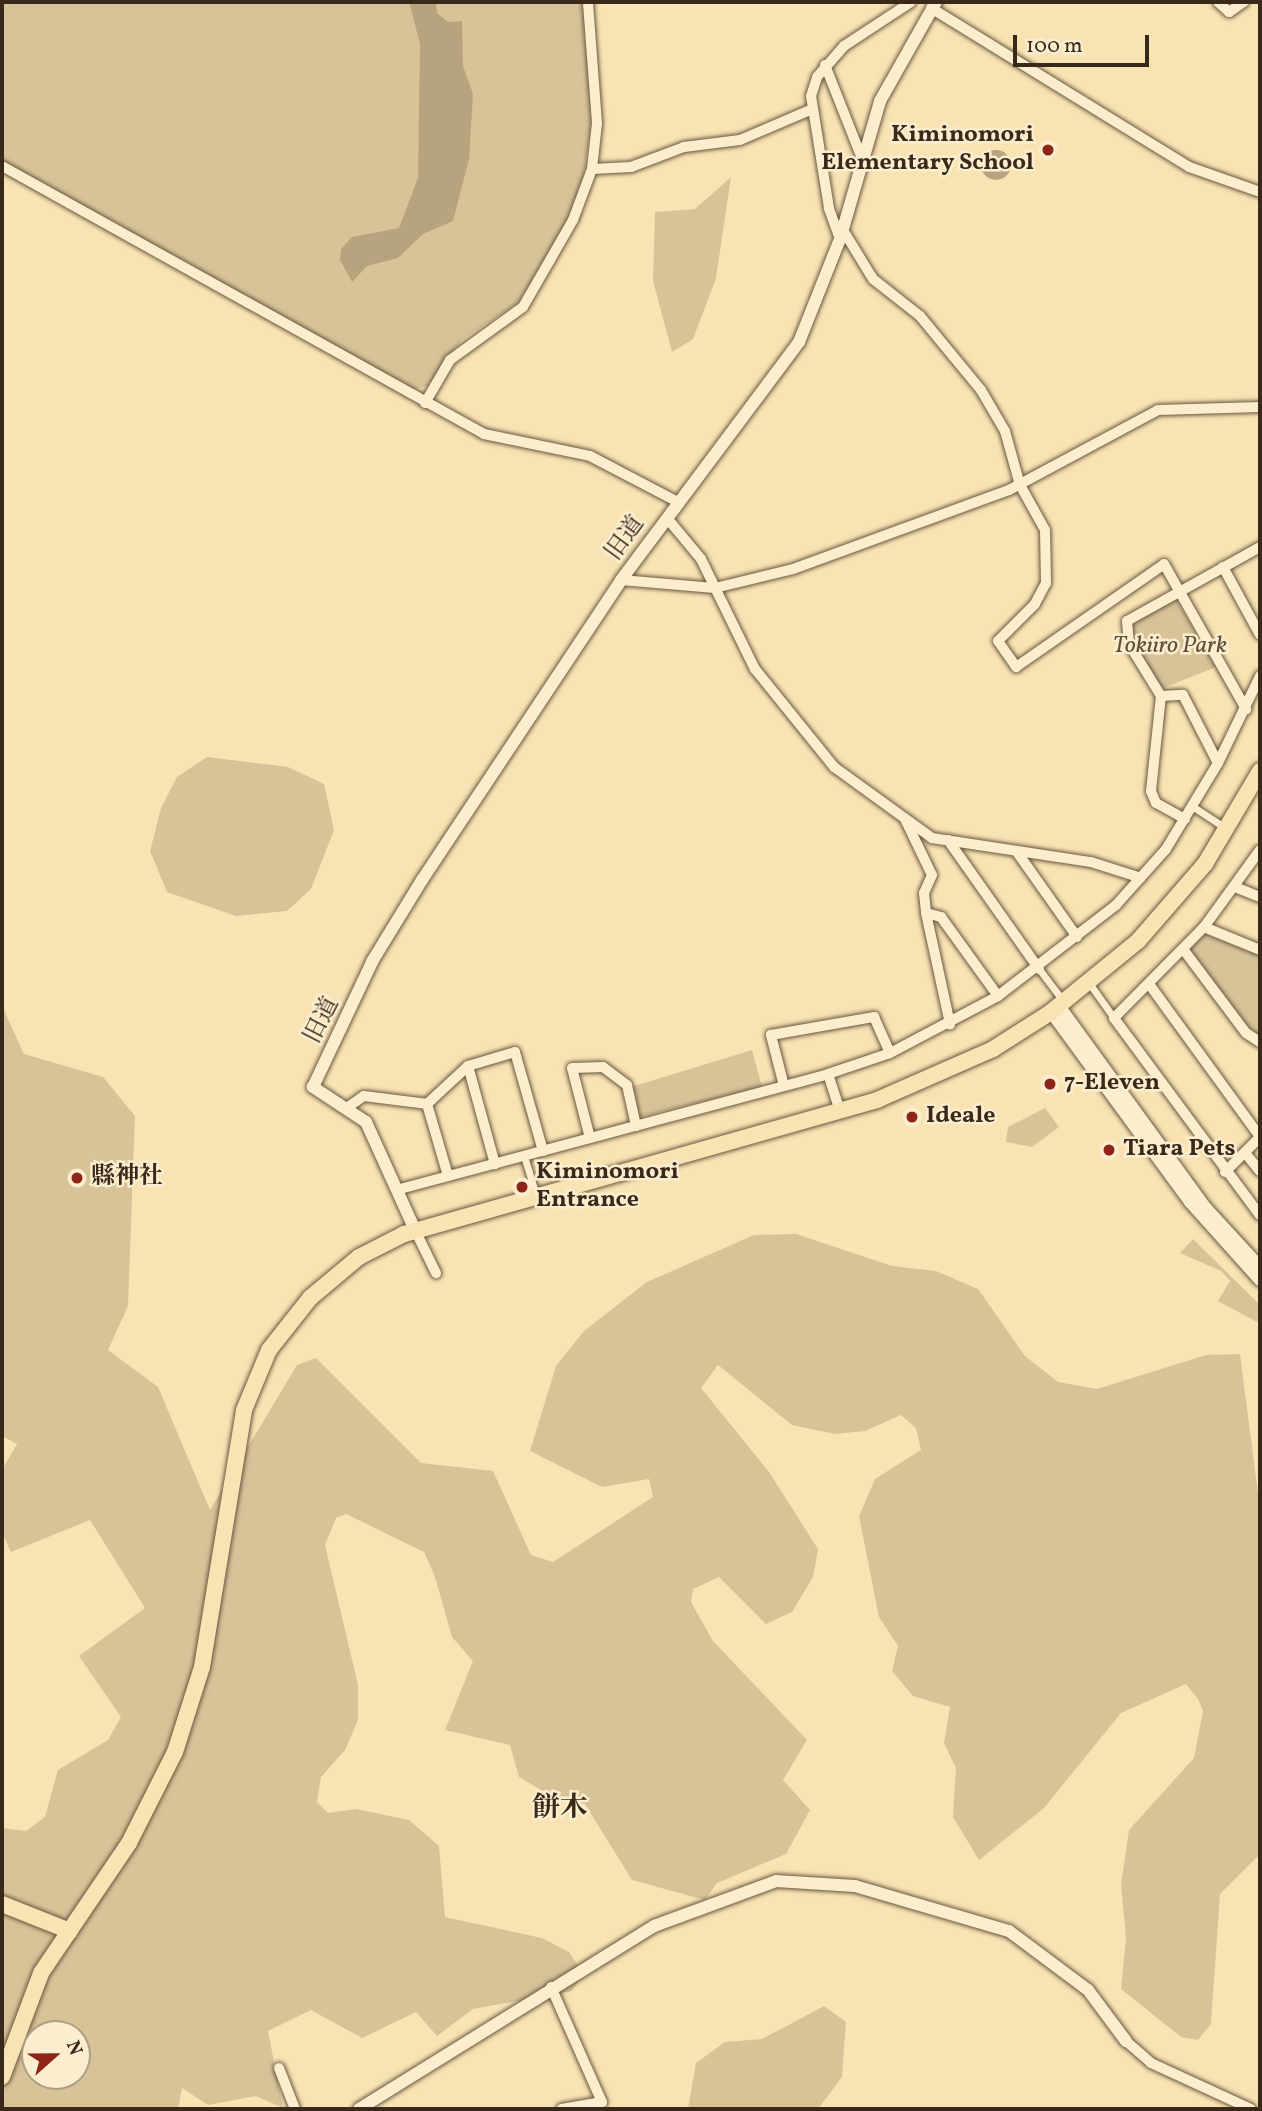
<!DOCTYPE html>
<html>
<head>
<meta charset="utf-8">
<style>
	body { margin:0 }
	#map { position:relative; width:1262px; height:2111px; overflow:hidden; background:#f9e3b3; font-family:Vollkorn,"Noto Serif JP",serif }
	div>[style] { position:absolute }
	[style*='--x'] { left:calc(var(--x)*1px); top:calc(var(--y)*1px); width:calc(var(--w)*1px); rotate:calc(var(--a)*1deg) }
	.green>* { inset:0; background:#d8c399 }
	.water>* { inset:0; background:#b7a47f }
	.round { border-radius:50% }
	.roads { filter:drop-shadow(0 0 2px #685840) drop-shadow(0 0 2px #685840) }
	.pedestrian>* { height:7px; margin:-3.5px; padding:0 3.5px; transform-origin:3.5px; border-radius:3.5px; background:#fbedce }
	.minor>* { height:10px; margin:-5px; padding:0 5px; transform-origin:5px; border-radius:5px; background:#fbedce }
	.tertiary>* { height:12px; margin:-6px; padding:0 6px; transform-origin:6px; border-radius:6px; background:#fbedce }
	.primary>* { height:16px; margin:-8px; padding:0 8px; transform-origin:8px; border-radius:8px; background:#f9e3b3 }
	.dots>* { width:19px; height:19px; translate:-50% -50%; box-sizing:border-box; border:4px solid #fbedce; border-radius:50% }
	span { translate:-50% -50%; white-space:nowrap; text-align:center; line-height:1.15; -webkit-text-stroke:5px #fbedce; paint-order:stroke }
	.poi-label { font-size:24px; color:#38291a; font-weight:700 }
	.right { translate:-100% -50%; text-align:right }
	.left { translate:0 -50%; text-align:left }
	.street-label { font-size:24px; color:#38291a }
	.park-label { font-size:24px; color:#60503a; font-style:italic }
	.quarter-label { font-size:28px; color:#38291a; font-weight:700 }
	.frame { position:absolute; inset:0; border:4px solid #38291a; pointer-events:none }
	.north { position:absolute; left:21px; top:2020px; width:70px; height:70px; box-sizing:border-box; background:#fbedce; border:2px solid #ad9f86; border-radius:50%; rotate:69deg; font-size:19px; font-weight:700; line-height:28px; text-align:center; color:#38291a }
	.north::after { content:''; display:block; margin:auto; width:24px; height:32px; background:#8f2418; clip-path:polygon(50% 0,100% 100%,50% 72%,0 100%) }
	.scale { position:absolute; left:1013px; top:35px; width:136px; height:32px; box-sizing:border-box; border:4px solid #38291a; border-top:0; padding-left:9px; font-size:21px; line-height:24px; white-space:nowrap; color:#38291a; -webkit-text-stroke:5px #fbedce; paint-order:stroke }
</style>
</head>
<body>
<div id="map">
	<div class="green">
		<i style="clip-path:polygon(2px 2px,584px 2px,593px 109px,584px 175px,570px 217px,519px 302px,462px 340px,427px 386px,411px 390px,2px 160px)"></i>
		<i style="clip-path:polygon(731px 177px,716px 278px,693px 339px,672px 352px,653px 281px,655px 212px,695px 209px)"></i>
		<i style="clip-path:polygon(1175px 598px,1216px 667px,1161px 689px,1130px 638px,1130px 624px)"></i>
		<i style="clip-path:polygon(207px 757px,288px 767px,324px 784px,334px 830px,311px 889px,287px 911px,236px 916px,167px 892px,150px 851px,161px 808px,177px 777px)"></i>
		<i style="clip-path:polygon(1205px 934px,1260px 955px,1260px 1037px,1250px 1032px,1191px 954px,1189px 947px)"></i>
		<i style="clip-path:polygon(evenodd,2px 1006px,24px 1054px,103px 1077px,135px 1116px,128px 1306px,108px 1350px,158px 1387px,210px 1510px,297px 1365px,316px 1358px,421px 1463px,493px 1471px,531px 1555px,553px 1562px,653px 1497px,649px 1479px,602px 1487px,530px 1451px,556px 1366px,584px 1331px,647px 1282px,754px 1235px,796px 1234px,892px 1266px,936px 1271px,978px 1289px,1025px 1356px,1058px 1382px,1097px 1389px,1206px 1355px,1240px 1354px,1260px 1509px,1260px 1854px,1220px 1894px,1211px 2024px,1198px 2040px,1181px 2037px,1121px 1989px,1126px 1938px,1121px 1885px,1129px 1830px,1194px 1758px,1203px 1711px,1198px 1699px,1186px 1684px,1121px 1713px,1044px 1808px,979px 1860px,953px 1817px,956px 1768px,944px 1743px,950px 1707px,913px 1696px,892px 1671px,898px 1646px,879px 1617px,859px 1516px,875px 1479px,921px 1450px,916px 1428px,901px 1415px,865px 1431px,835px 1434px,792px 1425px,718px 1365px,701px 1388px,769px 1472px,818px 1549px,813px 1577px,792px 1612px,766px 1624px,719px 1577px,693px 1589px,691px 1602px,713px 1641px,807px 1740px,783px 1780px,810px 1810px,786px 1854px,717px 1883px,705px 1900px,632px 1880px,585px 1804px,553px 1797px,519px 1777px,510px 1745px,445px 1730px,473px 1661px,452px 1637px,435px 1577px,424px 1552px,346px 1514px,336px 1518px,325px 1545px,358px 1685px,358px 1720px,345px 1750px,321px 1777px,317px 1802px,328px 1813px,356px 1809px,409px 1820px,439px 1846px,445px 1917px,542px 1938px,569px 1952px,583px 1974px,572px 1991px,473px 2009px,437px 2036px,416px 2012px,362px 2038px,311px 2010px,268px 2031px,283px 2108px,256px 2096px,208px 2105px,182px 2088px,178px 2109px,2px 2109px,2px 1828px,26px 1831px,45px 1817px,58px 1770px,108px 1740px,121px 1717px,79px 1656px,145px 1608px,90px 1520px,11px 1552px,2px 1532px,2px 1470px,17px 1444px,2px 1436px,2px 1006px,35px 2034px,77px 2034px,77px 2076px,35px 2076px,35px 2034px)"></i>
		<i style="clip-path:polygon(752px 1050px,762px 1087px,639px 1117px,631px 1087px)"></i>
		<i style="clip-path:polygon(1045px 1108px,1059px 1127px,1032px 1147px,1006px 1142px,1008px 1127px)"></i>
		<i style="clip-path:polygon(1193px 1239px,1260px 1305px,1257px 1322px,1218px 1301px,1230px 1281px,1221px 1271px,1180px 1253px)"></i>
		<i style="clip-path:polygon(824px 2006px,846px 2022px,842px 2077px,818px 2109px,688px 2109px,696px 2063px,725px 2042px,762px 2039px)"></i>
	</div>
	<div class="water">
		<i style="clip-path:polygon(409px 2px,436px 2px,437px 13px,448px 22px,462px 21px,463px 66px,473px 94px,469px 159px,453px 221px,423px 234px,398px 258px,367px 266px,352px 282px,340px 260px,341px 249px,352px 237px,399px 228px,418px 178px,420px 44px)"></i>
		<i class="round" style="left:981px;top:150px;width:30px;height:30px"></i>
	</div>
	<div class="roads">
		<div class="pedestrian">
			<i style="--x:1192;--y:806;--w:42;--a:33.3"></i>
			<i style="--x:1039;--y:969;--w:41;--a:52.9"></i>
			<i style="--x:1089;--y:983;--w:43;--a:54.5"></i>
			<i style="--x:524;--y:1156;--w:41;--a:72.9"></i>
		</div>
		<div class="minor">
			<i style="--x:1218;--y:2;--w:15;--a:42"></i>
			<i style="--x:1229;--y:12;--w:18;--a:-34"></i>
			<i style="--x:931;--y:8;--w:303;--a:31.6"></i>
			<i style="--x:1189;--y:167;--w:75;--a:19.4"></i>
			<i style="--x:825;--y:65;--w:103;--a:68.4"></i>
			<i style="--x:2;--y:166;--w:551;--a:29.07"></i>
			<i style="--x:484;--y:434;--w:108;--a:11.7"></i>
			<i style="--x:590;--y:456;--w:99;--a:27.6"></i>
			<i style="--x:592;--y:169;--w:39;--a:-3"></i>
			<i style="--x:631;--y:167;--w:57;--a:-20.7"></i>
			<i style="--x:684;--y:147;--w:56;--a:-7.1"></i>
			<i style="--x:740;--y:140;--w:76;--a:-23.2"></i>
			<i style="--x:843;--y:230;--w:57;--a:58.5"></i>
			<i style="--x:873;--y:279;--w:60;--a:38.2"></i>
			<i style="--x:920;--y:316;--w:96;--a:50.5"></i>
			<i style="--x:981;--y:390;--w:48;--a:59.7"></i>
			<i style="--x:1005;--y:431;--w:56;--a:74.5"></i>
			<i style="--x:1020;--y:485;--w:51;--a:60.9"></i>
			<i style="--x:1045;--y:530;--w:53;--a:88.9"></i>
			<i style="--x:1046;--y:583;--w:24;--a:118"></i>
			<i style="--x:1035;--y:604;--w:52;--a:135"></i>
			<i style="--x:998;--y:641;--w:32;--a:55"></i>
			<i style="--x:1016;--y:667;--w:180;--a:-34.8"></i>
			<i style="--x:1164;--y:564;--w:167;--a:60.5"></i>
			<i style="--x:840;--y:239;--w:33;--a:-110"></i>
			<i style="--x:829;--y:208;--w:113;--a:-99.1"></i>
			<i style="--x:811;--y:96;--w:20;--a:-72"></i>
			<i style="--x:817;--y:77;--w:41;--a:-48.9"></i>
			<i style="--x:844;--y:46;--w:80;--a:-33.3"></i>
			<i style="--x:425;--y:403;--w:50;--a:-59.8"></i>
			<i style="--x:450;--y:360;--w:90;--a:-36"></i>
			<i style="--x:523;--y:307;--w:100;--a:-60.1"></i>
			<i style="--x:573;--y:220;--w:54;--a:-69.6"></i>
			<i style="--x:592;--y:169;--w:46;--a:-83.8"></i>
			<i style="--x:597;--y:123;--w:121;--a:-94.3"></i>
			<i style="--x:667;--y:518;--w:53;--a:50.3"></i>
			<i style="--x:701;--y:559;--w:123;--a:63.9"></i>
			<i style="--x:755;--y:669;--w:126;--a:51.1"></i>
			<i style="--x:834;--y:767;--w:121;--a:35.9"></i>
			<i style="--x:932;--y:838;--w:161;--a:8.6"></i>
			<i style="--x:1091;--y:862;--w:52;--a:17.7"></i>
			<i style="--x:1223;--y:567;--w:77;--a:61.4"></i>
			<i style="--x:621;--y:580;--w:94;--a:4.9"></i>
			<i style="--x:715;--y:588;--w:80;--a:-13.7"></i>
			<i style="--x:793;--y:569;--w:230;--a:-20.1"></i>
			<i style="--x:1009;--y:490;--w:169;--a:-28.2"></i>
			<i style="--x:1158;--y:410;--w:102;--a:-1.7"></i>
			<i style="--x:1161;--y:696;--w:61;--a:-121.6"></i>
			<i style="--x:1129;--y:644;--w:23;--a:-95"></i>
			<i style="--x:1127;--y:621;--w:152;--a:-29.1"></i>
			<i style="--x:905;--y:819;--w:62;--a:64.3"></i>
			<i style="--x:932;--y:875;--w:20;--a:114"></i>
			<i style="--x:924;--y:893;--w:20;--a:84"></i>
			<i style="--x:926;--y:913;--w:114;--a:77.8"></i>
			<i style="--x:1185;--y:819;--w:33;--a:-151"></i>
			<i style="--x:1156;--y:803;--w:13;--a:-113"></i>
			<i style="--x:1151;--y:791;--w:96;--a:-84"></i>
			<i style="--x:1161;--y:696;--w:22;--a:-3"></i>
			<i style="--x:1183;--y:695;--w:76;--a:62.8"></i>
			<i style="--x:948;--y:840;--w:158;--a:54.8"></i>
			<i style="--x:1260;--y:850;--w:95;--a:126"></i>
			<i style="--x:1204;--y:927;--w:128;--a:134.7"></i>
			<i style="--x:1114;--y:1018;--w:245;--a:53.5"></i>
			<i style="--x:1017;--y:852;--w:104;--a:54.8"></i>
			<i style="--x:1235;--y:887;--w:27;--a:22"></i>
			<i style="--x:926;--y:913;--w:16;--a:15"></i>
			<i style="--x:941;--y:917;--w:97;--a:54.2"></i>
			<i style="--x:1204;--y:927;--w:61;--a:22.3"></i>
			<i style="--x:1183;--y:949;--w:105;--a:53.1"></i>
			<i style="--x:1246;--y:1033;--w:17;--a:33"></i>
			<i style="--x:1149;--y:984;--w:189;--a:54"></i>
			<i style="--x:468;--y:1066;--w:102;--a:74.6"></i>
			<i style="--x:828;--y:1074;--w:39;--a:72"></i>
			<i style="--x:784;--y:1086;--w:53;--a:-104.3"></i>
			<i style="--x:771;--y:1035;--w:105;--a:-9.9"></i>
			<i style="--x:874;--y:1017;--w:39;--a:66"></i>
			<i style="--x:427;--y:1104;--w:75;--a:73.7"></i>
			<i style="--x:348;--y:1107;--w:19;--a:-35"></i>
			<i style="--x:364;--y:1096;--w:64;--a:7.2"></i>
			<i style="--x:427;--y:1104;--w:56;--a:-42.8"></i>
			<i style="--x:468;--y:1066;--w:49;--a:-16.6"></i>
			<i style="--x:515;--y:1052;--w:103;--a:74.2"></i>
			<i style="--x:590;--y:1138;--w:72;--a:-104.4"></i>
			<i style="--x:572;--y:1068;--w:31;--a:-2"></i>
			<i style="--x:603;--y:1067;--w:30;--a:37"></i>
			<i style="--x:627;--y:1085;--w:42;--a:77.6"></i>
			<i style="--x:1246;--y:1154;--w:22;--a:51"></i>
			<i style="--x:1225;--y:1172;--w:49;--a:-45"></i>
			<i style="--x:400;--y:1189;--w:443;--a:-15"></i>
			<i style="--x:828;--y:1074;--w:65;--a:-18.7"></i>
			<i style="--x:890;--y:1053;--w:122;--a:-27.8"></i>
			<i style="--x:998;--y:996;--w:149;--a:-37.6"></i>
			<i style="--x:1116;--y:905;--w:75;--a:-48.2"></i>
			<i style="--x:1166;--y:849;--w:100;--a:-58.8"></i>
			<i style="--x:1218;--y:763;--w:97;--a:-64.2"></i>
			<i style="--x:415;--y:1230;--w:48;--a:64"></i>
			<i style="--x:551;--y:1987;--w:126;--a:66.1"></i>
			<i style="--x:602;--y:2102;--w:41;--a:170.1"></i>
			<i style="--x:1126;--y:2041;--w:33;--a:41"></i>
			<i style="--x:1151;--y:2063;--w:110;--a:24.7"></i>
			<i style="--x:279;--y:2068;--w:44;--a:68.7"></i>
		</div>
		<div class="tertiary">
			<i style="--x:1059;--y:1006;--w:248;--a:54"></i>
			<i style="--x:1205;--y:1207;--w:81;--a:47.5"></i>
			<i style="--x:1051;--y:1012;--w:235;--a:53.8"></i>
			<i style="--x:1190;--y:1202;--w:105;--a:48.1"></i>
			<i style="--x:415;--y:1230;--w:119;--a:-114.4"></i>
			<i style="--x:366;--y:1122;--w:64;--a:-146.6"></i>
			<i style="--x:313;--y:1087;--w:140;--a:-64.7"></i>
			<i style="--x:373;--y:960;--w:94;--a:-58.5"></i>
			<i style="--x:422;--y:880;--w:360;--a:-56.4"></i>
			<i style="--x:621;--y:580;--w:297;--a:-53.2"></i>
			<i style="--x:799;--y:342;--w:111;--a:-68.3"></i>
			<i style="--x:840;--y:239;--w:144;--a:-73.8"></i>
			<i style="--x:880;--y:101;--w:114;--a:-60.5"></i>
			<i style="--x:359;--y:2109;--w:347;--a:-31.8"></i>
			<i style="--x:654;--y:1926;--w:130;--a:-20.2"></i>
			<i style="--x:776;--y:1881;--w:79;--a:3.6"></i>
			<i style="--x:855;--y:1886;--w:160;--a:16.3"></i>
			<i style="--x:1009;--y:1931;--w:99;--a:36.8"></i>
			<i style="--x:1088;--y:1990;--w:64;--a:53.3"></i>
		</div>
		<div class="primary">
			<i style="--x:2;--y:1904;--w:73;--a:21.7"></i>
			<i style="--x:2;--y:2077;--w:111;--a:-69.4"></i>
			<i style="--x:41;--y:1973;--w:157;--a:-55.9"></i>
			<i style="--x:129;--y:1843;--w:102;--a:-63.2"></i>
			<i style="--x:175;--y:1752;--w:89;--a:-72.4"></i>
			<i style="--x:202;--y:1667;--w:260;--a:-80.7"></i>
			<i style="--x:244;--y:1410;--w:65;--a:-67.4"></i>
			<i style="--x:269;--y:1350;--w:66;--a:-51.7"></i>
			<i style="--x:310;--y:1298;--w:64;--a:-39.9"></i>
			<i style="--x:359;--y:1257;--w:51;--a:-27.1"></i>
			<i style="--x:404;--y:1234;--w:492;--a:-15.8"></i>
			<i style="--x:877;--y:1100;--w:127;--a:-23.7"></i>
			<i style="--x:993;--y:1049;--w:69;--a:-32.5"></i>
			<i style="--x:1051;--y:1012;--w:112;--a:-39.2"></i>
			<i style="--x:1138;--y:941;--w:102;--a:-49"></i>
			<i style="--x:1205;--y:864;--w:108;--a:-59.4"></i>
		</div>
	</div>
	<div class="dots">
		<i style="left:1048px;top:150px;background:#8f2418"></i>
		<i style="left:1050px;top:1084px;background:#8f2418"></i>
		<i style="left:912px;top:1117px;background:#8f2418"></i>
		<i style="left:1109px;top:1150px;background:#8f2418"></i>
		<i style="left:77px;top:1178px;background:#8f2418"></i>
		<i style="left:522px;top:1187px;background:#8f2418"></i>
	</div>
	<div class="poi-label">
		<span class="right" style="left:1034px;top:150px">Kiminomori<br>Elementary School</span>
		<span class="left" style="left:1064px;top:1084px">7-Eleven</span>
		<span class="left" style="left:926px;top:1117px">Ideale</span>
		<span class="left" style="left:1123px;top:1150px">Tiara Pets</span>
		<span class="left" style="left:536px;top:1187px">Kiminomori<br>Entrance</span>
		<span class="left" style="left:91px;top:1178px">縣神社</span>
	</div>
	<div class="street-label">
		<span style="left:626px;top:539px;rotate:-54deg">旧道</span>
		<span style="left:323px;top:1021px;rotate:-63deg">旧道</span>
	</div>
	<div class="park-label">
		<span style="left:1170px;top:647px">Tokiiro Park</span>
	</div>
	<div class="quarter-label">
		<span style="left:560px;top:1809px">餅木</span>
	</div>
	<div class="frame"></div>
	<div class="north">N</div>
	<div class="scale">100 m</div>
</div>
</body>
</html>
